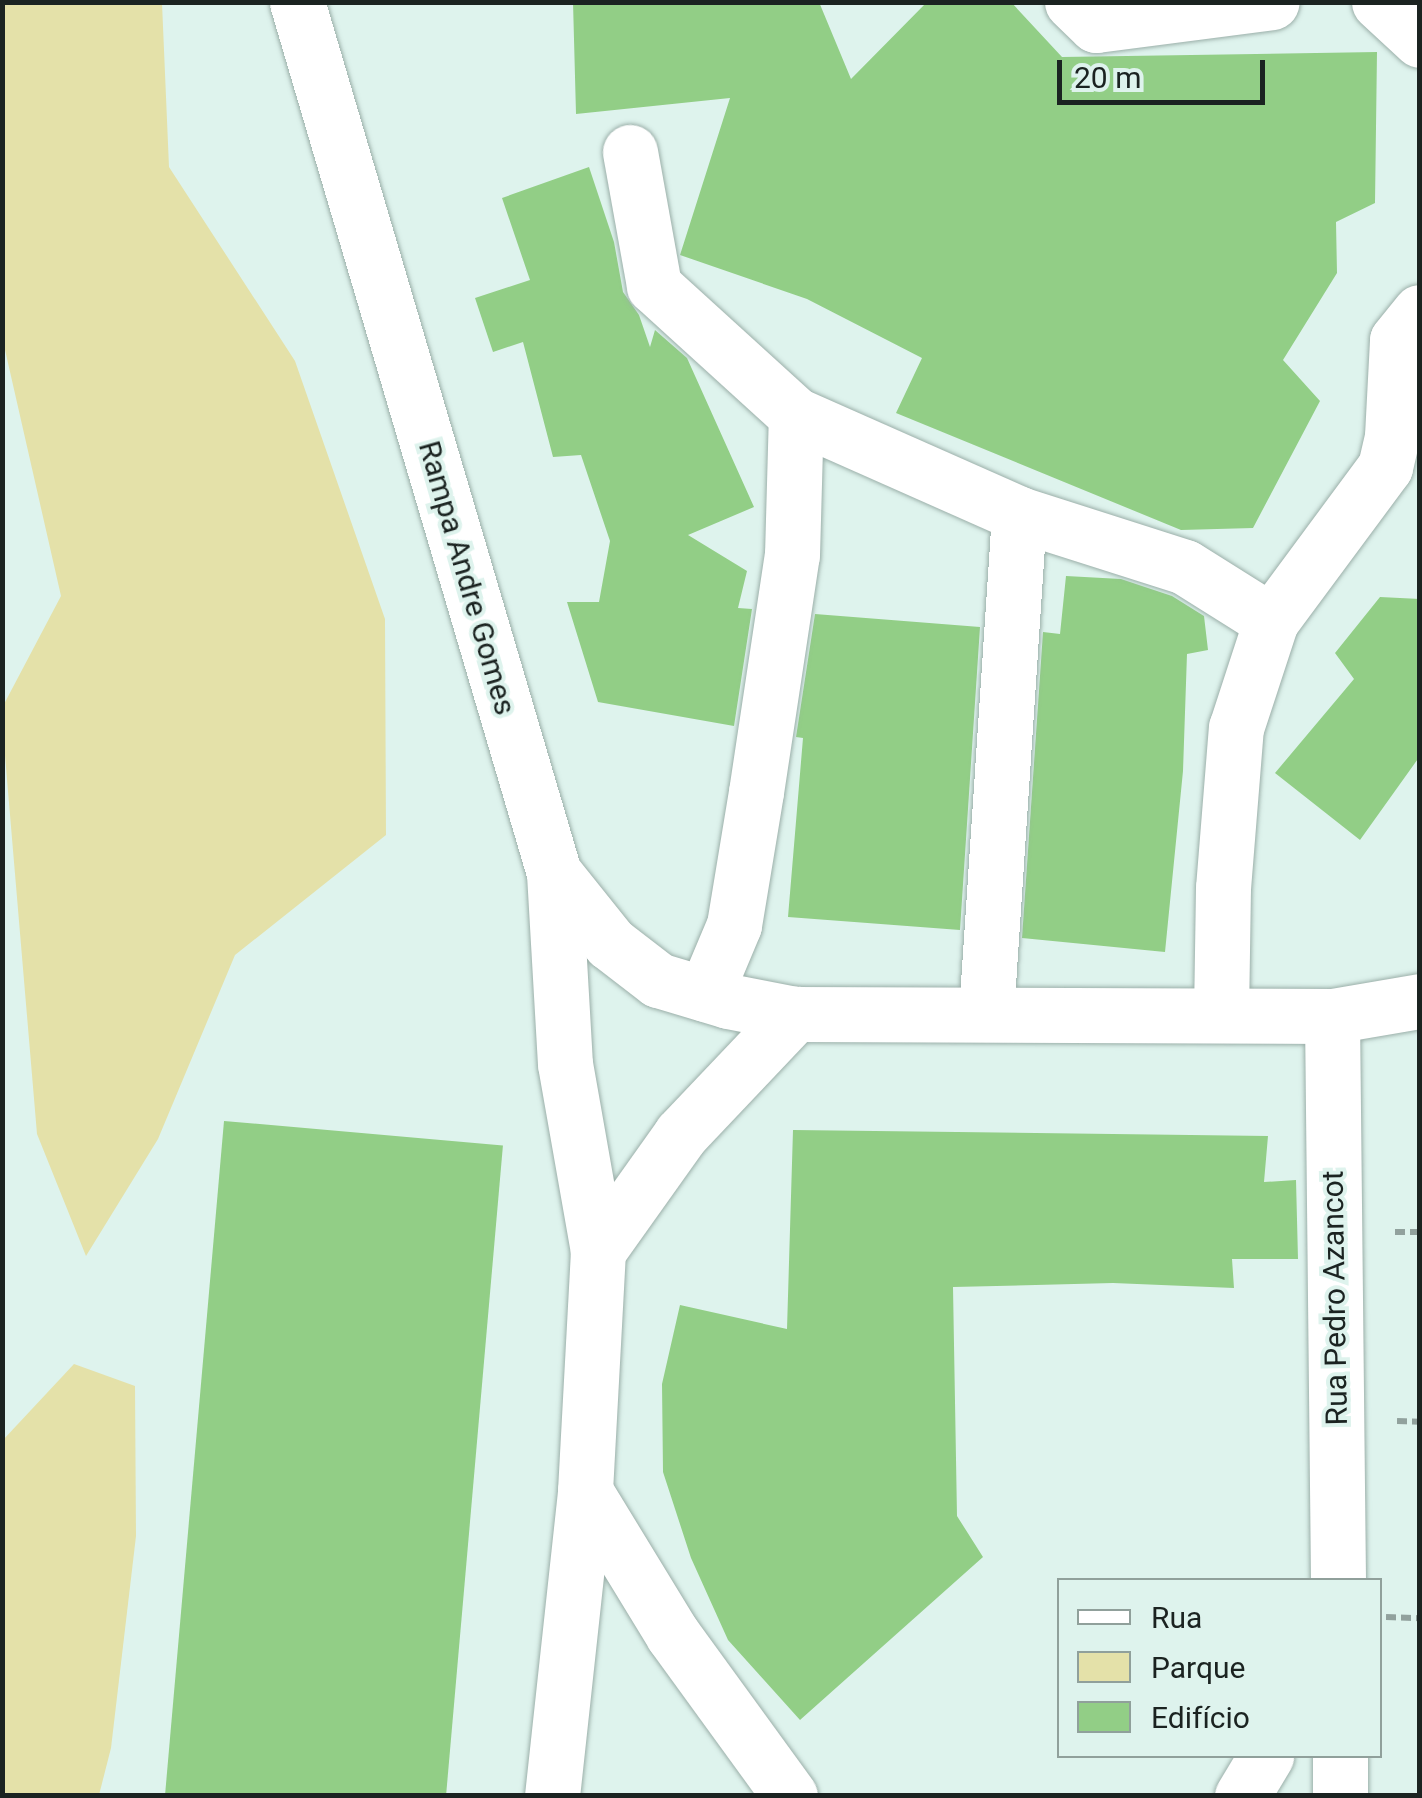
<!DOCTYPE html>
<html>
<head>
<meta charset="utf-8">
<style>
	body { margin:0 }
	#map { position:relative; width:1422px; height:1798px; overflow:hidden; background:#def3ed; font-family:Roboto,sans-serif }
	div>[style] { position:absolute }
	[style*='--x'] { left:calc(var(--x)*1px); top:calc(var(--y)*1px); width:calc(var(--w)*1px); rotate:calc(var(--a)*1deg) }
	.green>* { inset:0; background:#e4e1a9 }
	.building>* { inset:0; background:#92ce86; transform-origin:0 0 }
	.path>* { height:6px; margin-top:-3px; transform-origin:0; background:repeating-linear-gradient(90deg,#91a19d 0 10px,transparent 0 15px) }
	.roads { filter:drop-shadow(0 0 2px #9bafa9) drop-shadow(0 0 2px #9bafa9) }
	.minor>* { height:55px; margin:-27.5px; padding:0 27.5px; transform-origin:27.5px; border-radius:27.5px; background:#fff }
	span { translate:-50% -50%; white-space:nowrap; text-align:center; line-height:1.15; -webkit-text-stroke:8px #def3ed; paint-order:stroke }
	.street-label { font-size:30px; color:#1b2321 }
	.frame { position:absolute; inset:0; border:5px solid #1b2321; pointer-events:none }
	.legend { position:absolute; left:1057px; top:1578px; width:325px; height:180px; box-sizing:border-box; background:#def3ed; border:2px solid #90a09b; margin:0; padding:12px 18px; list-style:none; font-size:30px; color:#1b2321 }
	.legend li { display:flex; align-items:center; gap:20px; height:50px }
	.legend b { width:50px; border:2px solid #90a09b }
	.scale { position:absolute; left:1057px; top:60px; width:208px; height:45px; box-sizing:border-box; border:5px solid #1b2321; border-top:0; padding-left:12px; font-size:30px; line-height:35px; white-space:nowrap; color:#1b2321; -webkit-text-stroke:8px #def3ed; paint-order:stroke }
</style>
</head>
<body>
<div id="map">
	<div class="green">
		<i style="clip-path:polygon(2px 3px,162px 3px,169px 167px,295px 361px,385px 619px,386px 835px,235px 955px,158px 1139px,86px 1256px,37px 1134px,3px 732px,3px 706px,61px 596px,3px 341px)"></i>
		<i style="clip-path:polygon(74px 1364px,135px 1386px,136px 1536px,111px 1748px,99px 1795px,3px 1795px,3px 1440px)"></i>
	</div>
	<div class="building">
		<i style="clip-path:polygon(573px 2px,819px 2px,851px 79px,927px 2px,1011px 2px,1062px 57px,1377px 52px,1375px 203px,1336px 222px,1337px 273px,1283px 360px,1320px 401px,1253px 528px,1181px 530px,896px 413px,922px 358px,807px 299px,680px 255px,730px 98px,576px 114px)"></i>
		<i style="clip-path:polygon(589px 167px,614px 242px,623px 292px,639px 315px,650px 347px,655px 330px,687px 358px,754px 507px,688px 535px,747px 571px,738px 608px,752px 609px,734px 726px,598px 702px,567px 602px,599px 602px,610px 541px,581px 455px,553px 457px,523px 342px,493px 352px,475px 298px,530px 280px,502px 198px)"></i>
		<i style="clip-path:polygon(1066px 576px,1121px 579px,1172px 596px,1204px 616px,1208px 650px,1187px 654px,1183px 771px,1165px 952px,1022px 938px,1043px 632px,1060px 634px)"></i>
		<i style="clip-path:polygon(1380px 597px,1420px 599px,1420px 756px,1360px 840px,1275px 773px,1354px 679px,1335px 653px)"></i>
		<i style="clip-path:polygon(815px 614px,980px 627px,960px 930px,788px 917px,803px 738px,796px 737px)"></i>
		<i style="left:224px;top:1121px;width:280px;height:677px;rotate:5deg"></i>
		<i style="clip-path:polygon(793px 1130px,1268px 1136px,1264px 1182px,1296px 1180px,1298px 1259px,1232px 1259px,1234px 1288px,1113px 1283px,953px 1287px,957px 1516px,983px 1557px,800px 1720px,728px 1640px,691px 1558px,663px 1472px,662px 1384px,680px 1305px,787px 1329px)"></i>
	</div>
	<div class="path">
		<i style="--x:1395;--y:1232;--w:25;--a:0"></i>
		<i style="--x:1397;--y:1421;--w:23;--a:2"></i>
		<i style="--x:1386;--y:1617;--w:34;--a:2"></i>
	</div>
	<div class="roads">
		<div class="minor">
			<i style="--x:297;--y:2;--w:908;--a:73.56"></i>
			<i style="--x:554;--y:873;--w:90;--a:51.3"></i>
			<i style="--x:610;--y:943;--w:61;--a:37.6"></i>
			<i style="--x:658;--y:980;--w:73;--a:16.7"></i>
			<i style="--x:728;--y:1001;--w:68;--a:11"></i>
			<i style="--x:795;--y:1014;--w:537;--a:0.21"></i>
			<i style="--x:1332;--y:1016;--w:89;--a:-9.7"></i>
			<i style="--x:1072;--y:2;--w:33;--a:44"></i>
			<i style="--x:1096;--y:25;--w:177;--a:-7.4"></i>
			<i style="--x:1379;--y:2;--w:56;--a:42.8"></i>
			<i style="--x:630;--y:152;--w:136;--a:79.8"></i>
			<i style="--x:654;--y:286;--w:192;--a:42.3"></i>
			<i style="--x:705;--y:994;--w:75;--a:-67.2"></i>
			<i style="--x:734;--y:925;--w:135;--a:-80.6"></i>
			<i style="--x:756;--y:792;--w:240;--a:-81.4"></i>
			<i style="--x:792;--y:555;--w:140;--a:-88.4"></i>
			<i style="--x:796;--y:415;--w:244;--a:23.9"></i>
			<i style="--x:1019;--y:514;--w:174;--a:17.7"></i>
			<i style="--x:1185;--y:567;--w:102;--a:32.1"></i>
			<i style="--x:986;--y:1014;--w:501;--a:-86.22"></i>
			<i style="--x:1221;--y:1015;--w:127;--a:-89.1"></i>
			<i style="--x:1223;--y:888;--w:161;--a:-85.4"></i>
			<i style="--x:1236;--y:728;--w:113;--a:-71.9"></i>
			<i style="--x:1271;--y:621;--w:192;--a:-53.5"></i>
			<i style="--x:1385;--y:467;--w:32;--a:-77"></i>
			<i style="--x:1392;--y:436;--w:96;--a:-87"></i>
			<i style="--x:1397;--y:340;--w:36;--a:-51"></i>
			<i style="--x:1332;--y:1016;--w:564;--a:89.39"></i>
			<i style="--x:598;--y:1251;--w:143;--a:-54.6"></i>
			<i style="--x:681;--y:1134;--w:166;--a:-46.5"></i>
			<i style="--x:585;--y:1491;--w:169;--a:58.6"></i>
			<i style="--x:673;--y:1635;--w:199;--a:54"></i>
			<i style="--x:1340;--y:1756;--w:40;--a:90"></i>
			<i style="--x:552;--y:1796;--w:307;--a:-83.8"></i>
			<i style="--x:585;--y:1491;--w:240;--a:-86.9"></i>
			<i style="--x:598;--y:1251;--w:190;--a:-100"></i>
			<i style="--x:565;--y:1064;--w:191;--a:-93.3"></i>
			<i style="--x:1242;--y:1796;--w:47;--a:-59"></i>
		</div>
	</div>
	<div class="street-label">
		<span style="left:467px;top:578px;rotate:74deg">Rampa Andre Gomes</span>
		<span style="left:1335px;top:1298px;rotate:-91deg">Rua Pedro Azancot</span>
	</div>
	<div class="frame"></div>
	<ul class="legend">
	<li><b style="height:12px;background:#fff"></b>Rua</li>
	<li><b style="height:28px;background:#e4e1a9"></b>Parque</li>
	<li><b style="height:28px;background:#92ce86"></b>Edifício</li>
	</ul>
	<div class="scale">20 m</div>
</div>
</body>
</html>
